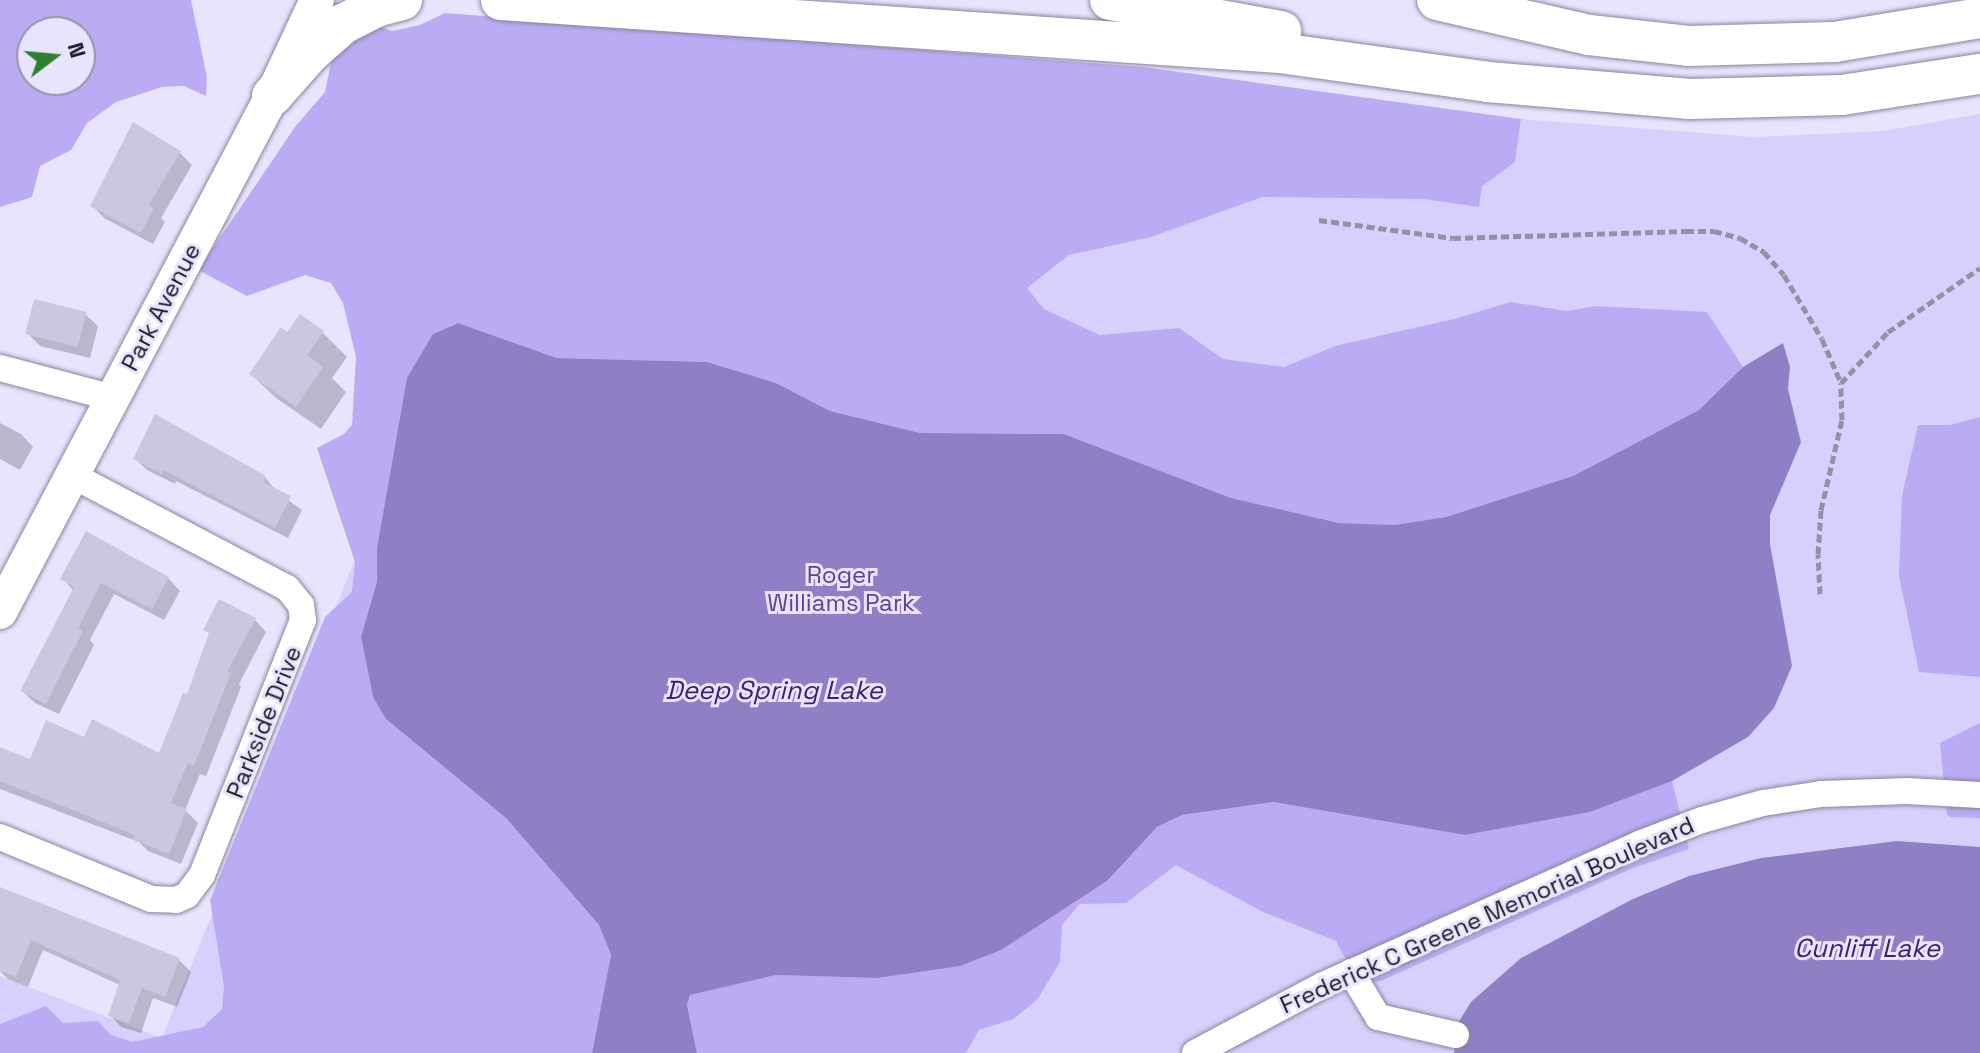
<!DOCTYPE html>
<html>
<head>
<meta charset="utf-8">
<style>
	body { margin:0 }
	#map { position:relative; width:1980px; height:1053px; overflow:hidden; background:#e9e4fe; font-family:"Space Grotesk",sans-serif }
	div>[style] { position:absolute }
	[style*='--x'] { left:calc(var(--x)*1px); top:calc(var(--y)*1px); width:calc(var(--w)*1px); rotate:calc(var(--a)*1deg) }
	.green>* { inset:0; background:#d8d0fc }
	.forest>* { inset:0; background:#bbabf4 }
	.water>* { inset:0; background:#8f7fc4 }
	.shadow>* { inset:0; background:#0003 }
	.building>* { inset:0; background:#ccc7e1; transform-origin:0 0 }
	.path>* { height:5px; margin-top:-2.5px; transform-origin:0; background:repeating-linear-gradient(90deg,#9591a4 0 8px,transparent 0 12px) }
	.roads { filter:drop-shadow(0 0 2px #89859d) drop-shadow(0 0 2px #89859d) }
	.minor>* { height:26px; margin:-13px; padding:0 13px; transform-origin:13px; border-radius:13px; background:#fff }
	.major>* { height:34px; margin:-17px; padding:0 17px; transform-origin:17px; border-radius:17px; background:#fff }
	.highway>* { height:40px; margin:-20px; padding:0 20px; transform-origin:20px; border-radius:20px; background:#fff }
	span { translate:-50% -50%; white-space:nowrap; text-align:center; line-height:1.15; -webkit-text-stroke:6px #e9e4fe; paint-order:stroke }
	.street-label { font-size:24px; color:#1c1a24 }
	.park-label { font-size:24px; color:#5c4398 }
	.water-label { font-size:26px; color:#3c2072; font-style:italic }
	.north { position:absolute; left:16px; top:16px; width:80px; height:80px; box-sizing:border-box; background:#e9e4fe; border:2px solid #9793a7; border-radius:50%; rotate:74deg; font-size:22px; font-weight:700; line-height:32px; text-align:center; color:#1c1a24 }
	.north::after { content:''; display:block; margin:auto; width:28px; height:36px; background:#2d8230; clip-path:polygon(50% 0,100% 100%,50% 72%,0 100%) }
</style>
</head>
<body>
<div id="map">
	<div class="green">
		<i style="clip-path:polygon(1980px 114px,1980px 1053px,0 1053px,0 976px,162px 1038px,385px 485px,435px 247px,1520px 129px,1521px 119px,1755px 137px,1883px 131px)"></i>
	</div>
	<div class="forest">
		<i style="clip-path:polygon(evenodd,0 0,191px 0,207px 77px,206px 96px,184px 86px,162px 87px,116px 102px,87px 123px,71px 150px,40px 166px,32px 197px,0 207px,0 0,32px 32px,80px 32px,80px 80px,32px 80px,32px 32px)"></i>
		<i style="clip-path:polygon(445px 13px,1143px 67px,1521px 119px,1515px 162px,1482px 186px,1479px 207px,1424px 199px,1262px 197px,1151px 237px,1069px 255px,1027px 288px,1044px 309px,1100px 335px,1179px 328px,1223px 359px,1284px 367px,1335px 346px,1454px 319px,1511px 302px,1567px 311px,1595px 306px,1707px 312px,1743px 367px,1699px 410px,1573px 476px,1446px 517px,1395px 525px,1339px 523px,1231px 498px,1064px 434px,920px 433px,830px 411px,776px 383px,707px 362px,557px 358px,457px 323px,433px 334px,377px 548px,377px 581px,361px 637px,373px 697px,386px 719px,506px 818px,599px 925px,611px 955px,592px 1053px,0 1053px,0 1024px,46px 1006px,63px 1023px,98px 1021px,111px 1035px,132px 1042px,203px 1027px,222px 1009px,224px 987px,210px 900px,325px 617px,352px 592px,355px 562px,317px 448px,344px 434px,352px 425px,356px 357px,343px 303px,331px 283px,305px 275px,247px 296px,198px 270px,295px 127px,325px 92px,332px 57px,374px 25px,392px 31px,420px 25px)"></i>
		<i style="clip-path:polygon(1980px 417px,1980px 677px,1919px 672px,1899px 576px,1902px 496px,1918px 425px,1950px 425px)"></i>
		<i style="clip-path:polygon(1980px 723px,1980px 818px,1951px 817px,1947px 815px,1940px 743px)"></i>
		<i style="clip-path:polygon(1672px 781px,1689px 849px,1633px 868px,1383px 980px,1360px 987px,1336px 941px,1263px 912px,1176px 865px,1126px 903px,1080px 904px,1062px 925px,1060px 962px,1037px 1000px,1013px 1019px,979px 1030px,966px 1053px,697px 1053px,687px 1005px,690px 995px,776px 975px,877px 978px,1001px 950px,1107px 881px,1157px 827px,1182px 815px,1273px 802px,1465px 835px,1590px 812px)"></i>
	</div>
	<div class="water">
		<i style="clip-path:polygon(458px 323px,557px 358px,707px 362px,776px 383px,830px 411px,920px 433px,1064px 434px,1231px 498px,1339px 523px,1395px 525px,1446px 517px,1573px 476px,1699px 410px,1743px 367px,1783px 343px,1790px 367px,1788px 389px,1801px 442px,1770px 515px,1770px 544px,1792px 666px,1774px 708px,1748px 737px,1672px 781px,1590px 812px,1465px 835px,1273px 802px,1182px 815px,1157px 827px,1107px 881px,1001px 950px,960px 966px,877px 978px,776px 975px,690px 995px,687px 1005px,697px 1053px,592px 1053px,611px 955px,599px 925px,506px 818px,386px 719px,373px 697px,361px 637px,377px 581px,377px 548px,407px 378px,433px 334px)"></i>
		<i style="clip-path:polygon(1897px 841px,1980px 847px,1980px 1053px,1454px 1053px,1458px 1023px,1471px 1002px,1521px 958px,1633px 899px,1689px 876px,1761px 858px)"></i>
	</div>
	<div class="shadow">
		<i style="clip-path:polygon(134px 125px,180px 153px,192px 165px,161px 218px,165px 222px,153px 244px,104px 218px,92px 205px)"></i>
		<i style="clip-path:polygon(85px 314px,98px 326px,90px 358px,40px 346px,28px 334px)"></i>
		<i style="clip-path:polygon(323px 333px,347px 357px,332px 378px,346px 392px,321px 429px,276px 398px,251px 374px)"></i>
		<i style="clip-path:polygon(0 423px,21px 434px,33px 447px,20px 470px,0 459px)"></i>
		<i style="clip-path:polygon(135px 458px,265px 477px,276px 491px,302px 510px,288px 538px,176px 481px,175px 484px,147px 470px)"></i>
		<i style="clip-path:polygon(168px 578px,180px 591px,164px 620px,114px 594px,90px 640px,94px 645px,59px 714px,35px 703px,22px 691px,74px 591px,63px 579px)"></i>
		<i style="clip-path:polygon(255px 620px,266px 632px,239px 684px,241px 687px,206px 776px,200px 774px,185px 810px,198px 823px,181px 864px,148px 851px,139px 842px,0 789px,0 749px,31px 762px,85px 740px,160px 756px,188px 697px,210px 634px,205px 629px)"></i>
		<i style="clip-path:polygon(0 889px,179px 960px,191px 972px,177px 1007px,153px 998px,141px 1033px,121px 1027px,110px 1015px,120px 985px,43px 950px,28px 987px,8px 979px,0 971px)"></i>
	</div>
	<div class="building">
		<i style="clip-path:polygon(133px 122px,181px 151px,149px 205px,154px 208px,141px 233px,90px 206px)"></i>
		<i style="left:34px;top:299px;width:54px;height:36px;rotate:14deg"></i>
		<i style="clip-path:polygon(300px 314px,324px 331px,307px 355px,323px 367px,296px 407px,249px 374px,281px 327px,287px 332px)"></i>
		<i style="clip-path:polygon(155px 414px,266px 476px,263px 482px,291px 496px,275px 528px,164px 470px,162px 474px,133px 459px)"></i>
		<i style="clip-path:polygon(86px 531px,169px 577px,152px 609px,101px 583px,78px 628px,83px 631px,46px 704px,20px 691px,74px 587px,60px 579px)"></i>
		<i style="clip-path:polygon(219px 599px,256px 618px,227px 672px,231px 673px,194px 766px,188px 763px,171px 803px,187px 809px,169px 854px,133px 839px,135px 835px,0 781px,0 747px,30px 759px,46px 720px,84px 737px,92px 719px,159px 753px,183px 693px,187px 694px,209px 633px,203px 630px)"></i>
		<i style="clip-path:polygon(0 887px,180px 958px,165px 997px,142px 988px,129px 1023px,108px 1016px,120px 980px,31px 940px,16px 977px,0 971px)"></i>
	</div>
	<div class="path">
		<i style="--x:1319;--y:220;--w:135;--a:7.7"></i>
		<i style="--x:1453;--y:238;--w:233;--a:-1.7"></i>
		<i style="--x:1686;--y:231;--w:28;--a:0"></i>
		<i style="--x:1714;--y:231;--w:27;--a:15"></i>
		<i style="--x:1740;--y:238;--w:28;--a:30"></i>
		<i style="--x:1764;--y:252;--w:30;--a:49"></i>
		<i style="--x:1784;--y:275;--w:74;--a:59.3"></i>
		<i style="--x:1822;--y:339;--w:48;--a:66.6"></i>
		<i style="--x:1820;--y:594;--w:40;--a:-92.9"></i>
		<i style="--x:1818;--y:554;--w:44;--a:-86.1"></i>
		<i style="--x:1821;--y:510;--w:92;--a:-76.9"></i>
		<i style="--x:1842;--y:420;--w:37;--a:-92"></i>
		<i style="--x:1841;--y:383;--w:69;--a:-47.3"></i>
		<i style="--x:1888;--y:332;--w:112;--a:-34.8"></i>
	</div>
	<div class="roads">
		<div class="minor">
			<i style="--x:0;--y:368;--w:117;--a:14.9"></i>
			<i style="--x:0;--y:837;--w:163;--a:22.3"></i>
			<i style="--x:151;--y:899;--w:25;--a:2"></i>
			<i style="--x:176;--y:900;--w:12;--a:-24"></i>
			<i style="--x:187;--y:895;--w:25;--a:-53"></i>
			<i style="--x:202;--y:875;--w:274;--a:-68.4"></i>
			<i style="--x:303;--y:620;--w:15;--a:-98"></i>
			<i style="--x:301;--y:605;--w:22;--a:-129"></i>
			<i style="--x:287;--y:588;--w:243;--a:-152.3"></i>
			<i style="--x:1351;--y:972;--w:52;--a:59"></i>
			<i style="--x:1378;--y:1017;--w:80;--a:13"></i>
			<i style="--x:1195;--y:1053;--w:145;--a:-28"></i>
			<i style="--x:1323;--y:985;--w:346;--a:-24"></i>
			<i style="--x:1639;--y:844;--w:67;--a:-20.9"></i>
			<i style="--x:1702;--y:820;--w:63;--a:-15.6"></i>
			<i style="--x:1763;--y:803;--w:59;--a:-8.8"></i>
			<i style="--x:1821;--y:794;--w:86;--a:-2"></i>
			<i style="--x:1907;--y:791;--w:73;--a:3.1"></i>
		</div>
		<div class="major">
			<i style="--x:0;--y:612;--w:583;--a:-62.2"></i>
			<i style="--x:272;--y:96;--w:106;--a:-64.9"></i>
		</div>
		<div class="highway">
			<i style="--x:501;--y:0;--w:781;--a:3.89"></i>
			<i style="--x:1280;--y:53;--w:210;--a:7.9"></i>
			<i style="--x:1488;--y:82;--w:203;--a:4.8"></i>
			<i style="--x:1690;--y:99;--w:152;--a:-1.5"></i>
			<i style="--x:1842;--y:95;--w:140;--a:-8.7"></i>
			<i style="--x:1110;--y:0;--w:174;--a:10.3"></i>
			<i style="--x:1437;--y:0;--w:156;--a:13"></i>
			<i style="--x:1589;--y:35;--w:100;--a:6.3"></i>
			<i style="--x:1688;--y:46;--w:147;--a:-1.6"></i>
			<i style="--x:1835;--y:42;--w:147;--a:-9.4"></i>
			<i style="--x:272;--y:96;--w:57;--a:-48.5"></i>
			<i style="--x:310;--y:53;--w:44;--a:-41.3"></i>
			<i style="--x:343;--y:24;--w:37;--a:-27"></i>
			<i style="--x:376;--y:7;--w:27;--a:-15"></i>
		</div>
	</div>
	<div class="street-label">
		<span style="left:161px;top:307px;rotate:-62deg">Park Avenue</span>
		<span style="left:264px;top:722px;rotate:-68deg">Parkside Drive</span>
		<span style="left:1487px;top:915px;rotate:-24deg">Frederick C Greene Memorial Boulevard</span>
	</div>
	<div class="park-label">
		<span style="left:841px;top:589px">Roger<br>Williams Park</span>
	</div>
	<div class="water-label">
		<span style="left:774px;top:691px">Deep Spring Lake</span>
		<span style="left:1867px;top:949px">Cunliff Lake</span>
	</div>
	<div class="north">N</div>
</div>
</body>
</html>
